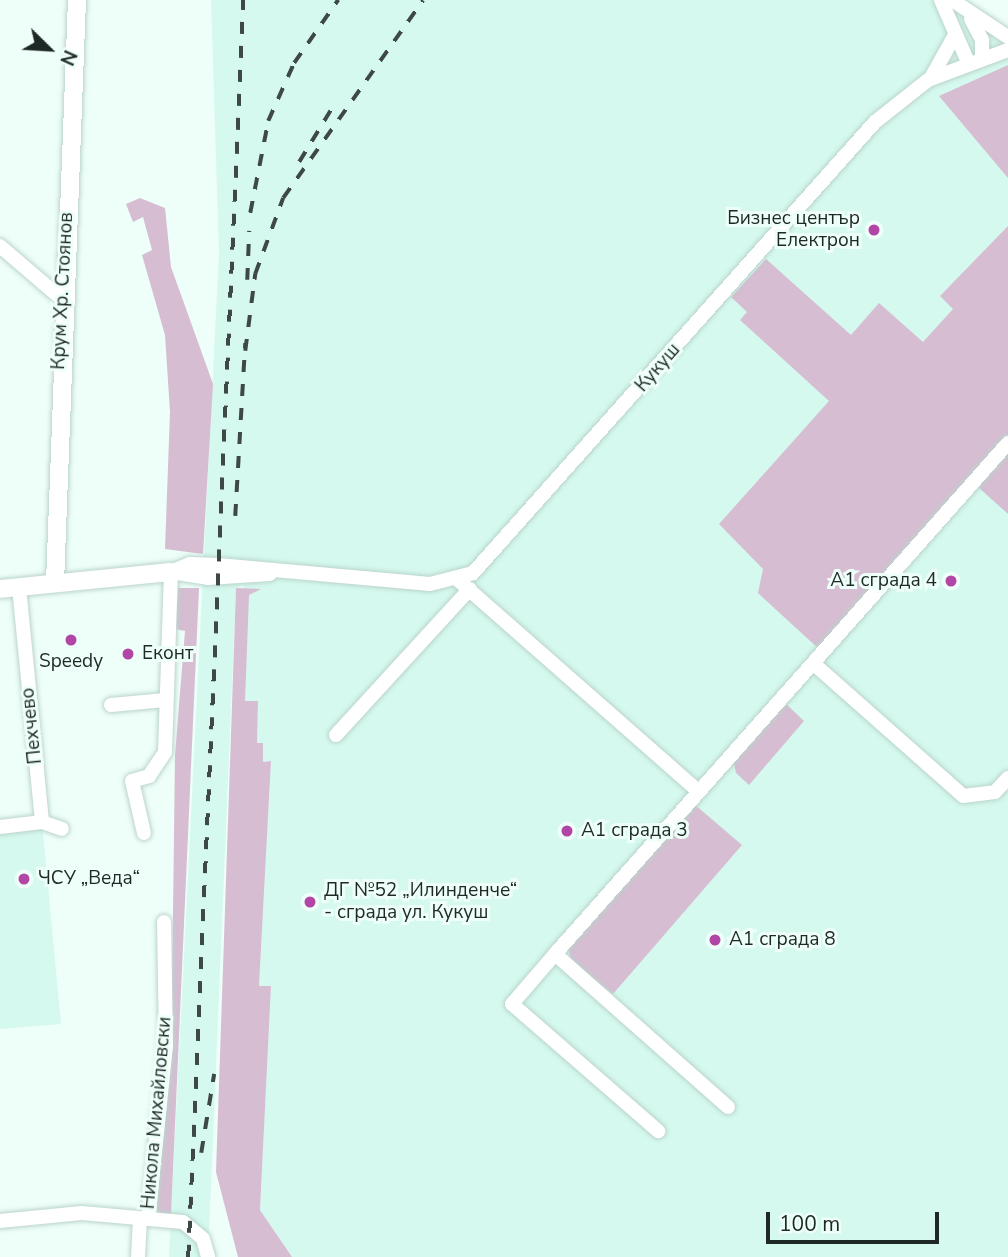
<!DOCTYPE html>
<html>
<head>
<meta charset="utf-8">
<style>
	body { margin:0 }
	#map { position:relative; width:1008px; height:1257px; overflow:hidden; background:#eefef9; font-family:"Nunito Sans",sans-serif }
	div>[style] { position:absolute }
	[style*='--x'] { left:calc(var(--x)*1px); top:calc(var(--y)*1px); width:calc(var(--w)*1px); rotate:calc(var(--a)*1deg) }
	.built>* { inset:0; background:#d5f9ee }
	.green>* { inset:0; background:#d6bdd2 }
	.roads { filter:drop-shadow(0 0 2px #bad4cc) drop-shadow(0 0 2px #bad4cc) }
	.minor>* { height:14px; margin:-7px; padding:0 7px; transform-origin:7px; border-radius:7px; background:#fff }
	.tertiary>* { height:18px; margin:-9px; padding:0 9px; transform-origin:9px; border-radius:9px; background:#fff }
	.rail>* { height:3.5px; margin-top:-1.75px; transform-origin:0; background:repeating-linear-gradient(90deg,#3e4945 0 12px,transparent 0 24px) }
	.dots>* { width:19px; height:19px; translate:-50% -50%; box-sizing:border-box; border:4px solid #eefef9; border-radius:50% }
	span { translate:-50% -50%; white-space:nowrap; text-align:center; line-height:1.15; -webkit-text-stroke:6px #eefef9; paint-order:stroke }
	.poi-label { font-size:19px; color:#1e2825 }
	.right { translate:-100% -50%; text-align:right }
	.left { translate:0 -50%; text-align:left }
	.street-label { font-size:19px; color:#1e2825 }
	.north { position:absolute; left:14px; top:14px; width:70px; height:70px; -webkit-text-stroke:5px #eefef9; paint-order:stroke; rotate:114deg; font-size:19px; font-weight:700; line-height:28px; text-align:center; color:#1e2825 }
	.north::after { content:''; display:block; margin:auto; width:24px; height:32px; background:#1e2825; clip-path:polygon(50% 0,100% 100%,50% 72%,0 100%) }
	.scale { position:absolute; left:766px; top:1212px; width:173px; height:32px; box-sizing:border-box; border:4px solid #1e2825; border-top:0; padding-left:9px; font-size:21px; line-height:24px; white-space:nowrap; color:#1e2825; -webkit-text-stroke:5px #eefef9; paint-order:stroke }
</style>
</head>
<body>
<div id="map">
	<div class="built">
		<i style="clip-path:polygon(211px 0,952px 0,1008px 38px,1008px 1257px,292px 1257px,260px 1210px,271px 986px,259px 986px,271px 761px,263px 762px,257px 743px,258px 701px,244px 701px,244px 585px,236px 588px,208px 1257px,169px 1257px,219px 253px)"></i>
		<i style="clip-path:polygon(42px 822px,61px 1024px,0 1029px,0 827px)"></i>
	</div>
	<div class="green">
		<i style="clip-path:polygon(1008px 65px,1008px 178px,939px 96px)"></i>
		<i style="clip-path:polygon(140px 198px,165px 208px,171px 267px,213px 384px,203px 554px,165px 549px,170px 412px,165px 335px,142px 255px,152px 250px,143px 217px,133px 222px,126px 204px)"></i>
		<i style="clip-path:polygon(1008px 226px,1008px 514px,978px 487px,820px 650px,758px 593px,763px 569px,719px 524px,829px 401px,740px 320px,747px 312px,731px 297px,766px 259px,851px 335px,879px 303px,923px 342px,953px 309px,940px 296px)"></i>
		<i style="clip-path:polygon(178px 588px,199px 588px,171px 1215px,162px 1216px,153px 1206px,172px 994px,175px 755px,185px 631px,175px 629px)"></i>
		<i style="clip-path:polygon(236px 588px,261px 589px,249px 595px,245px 701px,258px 701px,257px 743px,263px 743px,263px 762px,271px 761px,259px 986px,271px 986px,260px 1210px,292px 1257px,238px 1257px,216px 1172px)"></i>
		<i style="clip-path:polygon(784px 702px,804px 721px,749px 785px,736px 773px,733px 760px)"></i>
		<i style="clip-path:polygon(694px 804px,742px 845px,613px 994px,571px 962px,568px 946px)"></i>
	</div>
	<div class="roads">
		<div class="minor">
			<i style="--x:941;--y:0;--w:68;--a:66.5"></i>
			<i style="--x:952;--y:0;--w:67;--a:33.5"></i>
			<i style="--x:971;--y:19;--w:24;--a:62"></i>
			<i style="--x:982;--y:40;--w:17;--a:90"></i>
			<i style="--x:932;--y:76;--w:47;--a:-60.7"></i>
			<i style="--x:0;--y:246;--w:83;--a:40.6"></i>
			<i style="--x:171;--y:572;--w:21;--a:-23"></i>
			<i style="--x:190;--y:564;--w:28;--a:2"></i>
			<i style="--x:218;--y:565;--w:213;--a:5.1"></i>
			<i style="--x:430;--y:584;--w:44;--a:-14.3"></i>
			<i style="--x:473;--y:573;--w:604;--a:-48.29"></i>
			<i style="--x:875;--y:122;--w:68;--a:-38.4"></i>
			<i style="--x:928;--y:80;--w:85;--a:-20.6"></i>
			<i style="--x:171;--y:572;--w:37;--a:9"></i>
			<i style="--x:208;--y:578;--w:62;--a:-3.7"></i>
			<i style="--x:458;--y:580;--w:320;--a:41.3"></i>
			<i style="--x:19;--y:587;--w:236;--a:84.4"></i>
			<i style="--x:814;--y:664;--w:199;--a:41.5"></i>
			<i style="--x:963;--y:796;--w:32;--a:-7"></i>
			<i style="--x:995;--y:792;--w:19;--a:-47"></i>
			<i style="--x:111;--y:705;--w:54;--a:-5.3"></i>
			<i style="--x:336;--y:735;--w:198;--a:-47.5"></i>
			<i style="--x:0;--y:827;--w:42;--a:-6.8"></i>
			<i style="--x:42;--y:822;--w:21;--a:19"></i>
			<i style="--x:144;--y:833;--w:53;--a:-103"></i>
			<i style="--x:132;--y:781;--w:18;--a:-16"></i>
			<i style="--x:149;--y:776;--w:29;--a:-56"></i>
			<i style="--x:165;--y:752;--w:180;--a:-88.1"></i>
			<i style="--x:555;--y:954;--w:66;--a:130.7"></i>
			<i style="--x:512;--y:1004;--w:194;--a:41"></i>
			<i style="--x:728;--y:1107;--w:231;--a:-138.5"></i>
			<i style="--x:555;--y:954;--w:683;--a:-48.44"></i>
			<i style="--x:148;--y:1219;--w:174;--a:-84.1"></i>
			<i style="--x:166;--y:1046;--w:124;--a:-90.9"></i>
			<i style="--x:0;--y:1221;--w:82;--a:-5.6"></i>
			<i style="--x:82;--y:1213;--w:101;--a:5.1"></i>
			<i style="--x:183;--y:1222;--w:26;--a:40"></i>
			<i style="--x:203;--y:1239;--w:19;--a:74"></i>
			<i style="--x:138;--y:1257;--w:38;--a:-87"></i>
		</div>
		<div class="tertiary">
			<i style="--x:55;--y:583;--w:583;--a:-87.84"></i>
			<i style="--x:0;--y:589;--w:172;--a:-5.7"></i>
		</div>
	</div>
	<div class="rail">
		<i style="--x:299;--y:162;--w:69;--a:-58.6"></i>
		<i style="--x:250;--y:213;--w:94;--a:-78.9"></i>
		<i style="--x:268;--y:121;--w:64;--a:-65.9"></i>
		<i style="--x:294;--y:63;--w:77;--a:-55.1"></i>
		<i style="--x:247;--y:280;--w:49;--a:-87.7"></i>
		<i style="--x:245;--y:351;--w:78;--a:-82.6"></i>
		<i style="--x:255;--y:274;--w:81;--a:-69.8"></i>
		<i style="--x:283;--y:198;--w:242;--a:-54.7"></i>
		<i style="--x:235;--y:516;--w:173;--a:-86.7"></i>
		<i style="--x:201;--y:1153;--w:80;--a:-80.7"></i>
		<i style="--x:188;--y:1257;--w:1258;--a:-87.49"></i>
	</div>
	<div class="dots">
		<i style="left:874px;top:230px;background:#b246a6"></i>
		<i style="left:951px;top:581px;background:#b246a6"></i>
		<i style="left:71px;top:640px;background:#b246a6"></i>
		<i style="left:128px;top:654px;background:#b246a6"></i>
		<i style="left:567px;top:831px;background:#b246a6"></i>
		<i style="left:24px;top:879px;background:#b246a6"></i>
		<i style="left:310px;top:902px;background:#b246a6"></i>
		<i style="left:715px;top:940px;background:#b246a6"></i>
	</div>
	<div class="poi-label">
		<span class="right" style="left:860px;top:230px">Бизнес център<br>Електрон</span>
		<span class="right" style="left:937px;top:581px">А1 сграда 4</span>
		<span class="left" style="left:142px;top:654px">Еконт</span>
		<span style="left:71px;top:662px">Speedy</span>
		<span class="left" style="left:581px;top:831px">А1 сграда 3</span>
		<span class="left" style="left:38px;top:879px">ЧСУ „Веда“</span>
		<span class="left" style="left:324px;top:902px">ДГ №52 „Илинденче“<br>- сграда ул. Кукуш</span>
		<span class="left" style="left:729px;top:940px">А1 сграда 8</span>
	</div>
	<div class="street-label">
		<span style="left:63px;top:291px;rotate:-87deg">Крум Хр. Стоянов</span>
		<span style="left:658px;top:368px;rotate:-49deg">Кукуш</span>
		<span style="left:32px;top:726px;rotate:-96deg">Пехчево</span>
		<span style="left:157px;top:1113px;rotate:-85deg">Никола Михайловски</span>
	</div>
	<div class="north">N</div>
	<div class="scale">100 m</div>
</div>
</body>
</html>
